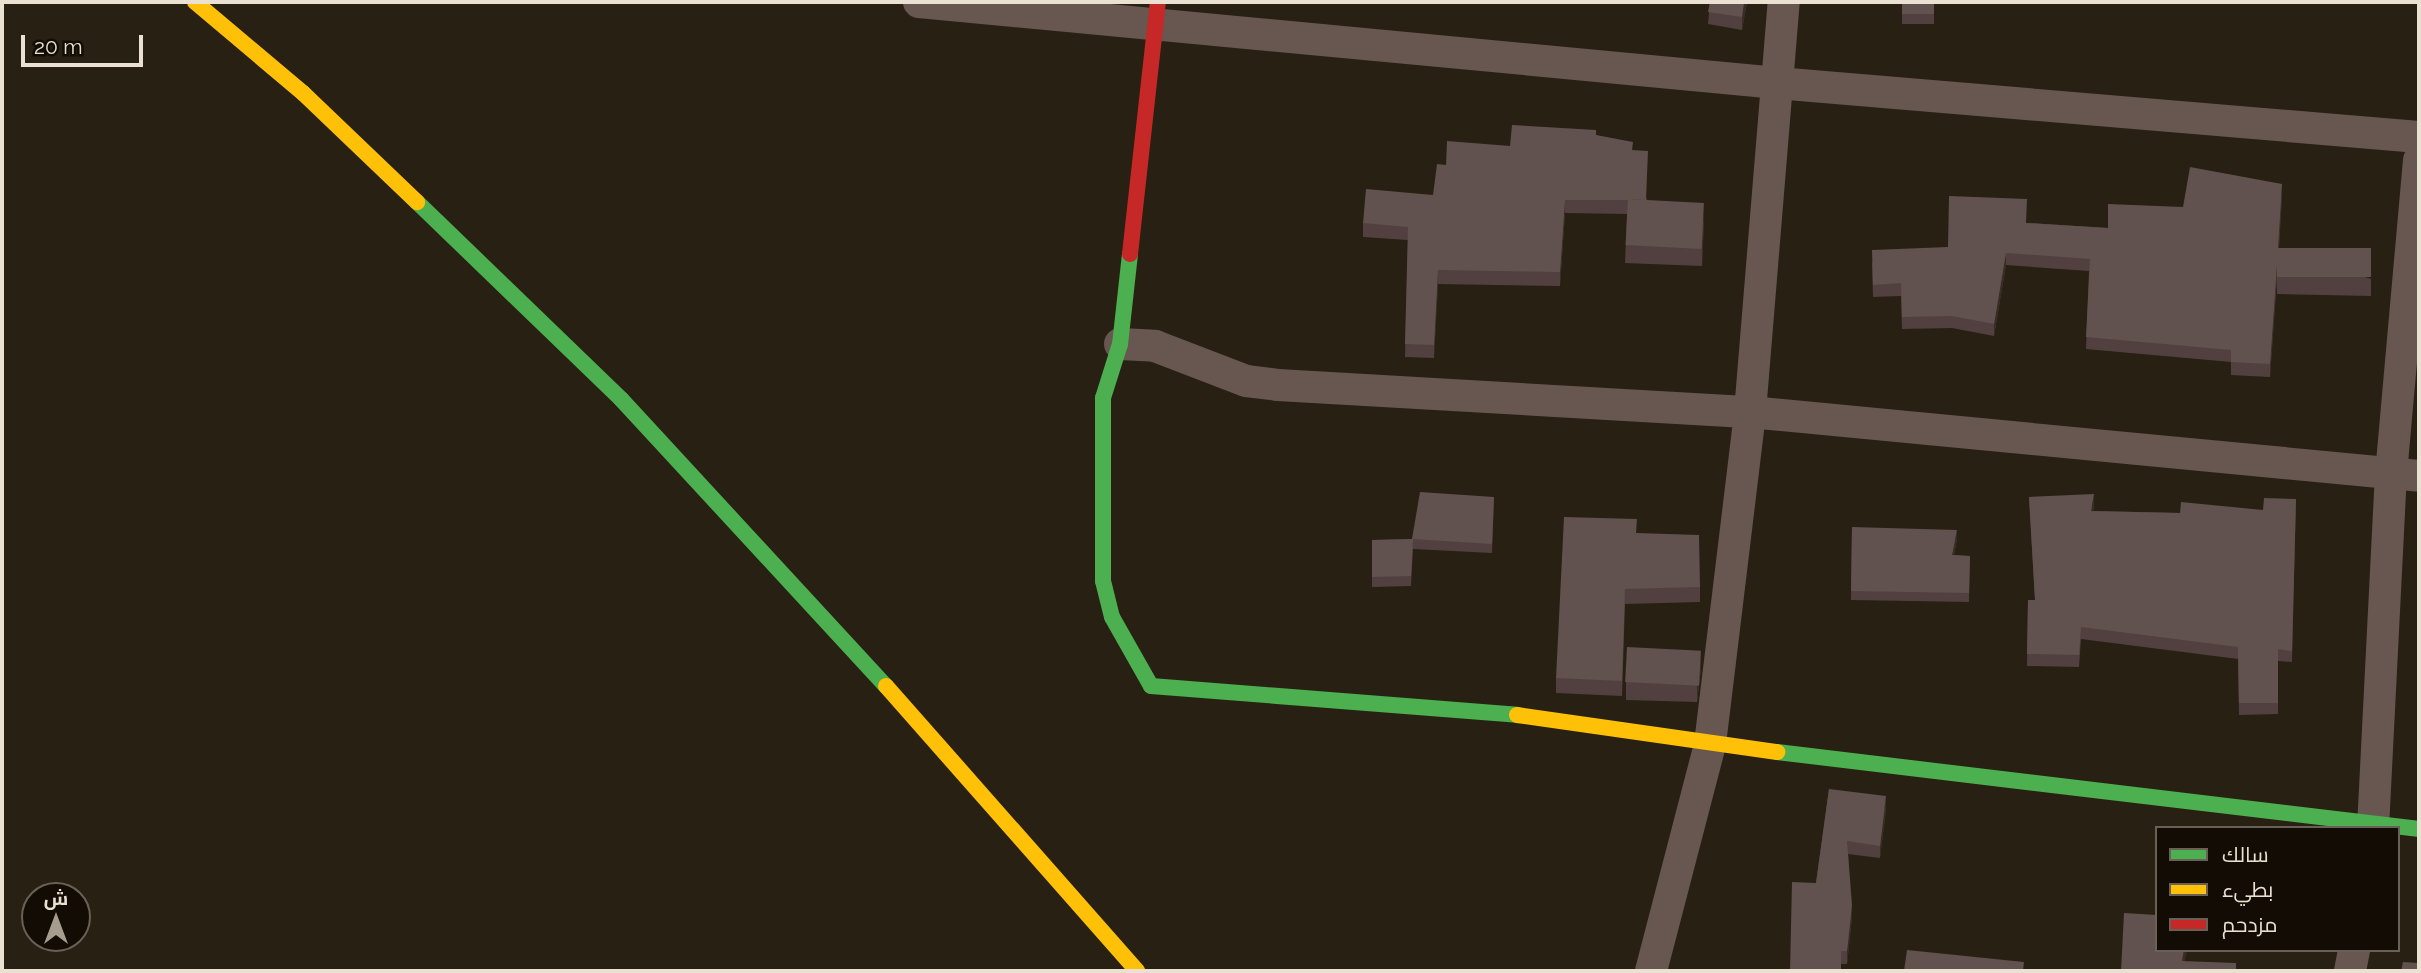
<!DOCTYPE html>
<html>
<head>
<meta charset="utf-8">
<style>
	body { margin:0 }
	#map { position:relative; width:2421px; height:973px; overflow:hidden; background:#282012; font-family:Raleway,Cairo,sans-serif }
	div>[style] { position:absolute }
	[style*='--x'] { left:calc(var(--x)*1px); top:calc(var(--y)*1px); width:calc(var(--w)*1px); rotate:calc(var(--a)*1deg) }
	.street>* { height:32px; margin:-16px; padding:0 16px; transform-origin:16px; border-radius:16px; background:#685750 }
	.fast>* { height:16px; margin:-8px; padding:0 8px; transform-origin:8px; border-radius:8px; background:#4caf50 }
	.slow>* { height:16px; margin:-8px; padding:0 8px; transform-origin:8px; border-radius:8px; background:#ffc107 }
	.jam>* { height:16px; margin:-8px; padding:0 8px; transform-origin:8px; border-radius:8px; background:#c62828 }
	.wall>* { inset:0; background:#51403f; transform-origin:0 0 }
	.shaded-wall>* { inset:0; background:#392c26 }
	.building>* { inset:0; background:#61514f; transform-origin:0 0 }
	span { translate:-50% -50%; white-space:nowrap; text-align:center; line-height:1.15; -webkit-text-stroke:5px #130c04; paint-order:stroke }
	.frame { position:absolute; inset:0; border:4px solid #ebe1d3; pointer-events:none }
	.legend { position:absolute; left:2155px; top:826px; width:245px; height:126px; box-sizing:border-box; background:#130c04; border:2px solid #696157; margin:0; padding:9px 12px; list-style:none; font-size:21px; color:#ebe1d3 }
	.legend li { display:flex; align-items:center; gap:14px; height:35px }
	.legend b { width:35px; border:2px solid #696157 }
	.north { position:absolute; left:21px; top:882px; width:70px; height:70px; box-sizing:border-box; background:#130c04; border:2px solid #696157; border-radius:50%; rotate:0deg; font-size:19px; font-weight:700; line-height:28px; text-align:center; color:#ebe1d3 }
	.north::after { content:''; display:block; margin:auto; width:24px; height:32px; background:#a79d8f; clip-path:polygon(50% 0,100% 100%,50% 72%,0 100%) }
	.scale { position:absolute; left:21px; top:35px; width:122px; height:32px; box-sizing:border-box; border:4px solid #ebe1d3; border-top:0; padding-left:9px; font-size:21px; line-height:24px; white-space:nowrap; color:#ebe1d3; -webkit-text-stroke:5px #130c04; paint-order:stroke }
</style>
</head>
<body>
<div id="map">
	<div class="street">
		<i style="--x:919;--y:2;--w:862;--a:5.39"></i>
		<i style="--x:1777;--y:83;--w:644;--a:4.81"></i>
		<i style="--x:1120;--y:344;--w:35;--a:3"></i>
		<i style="--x:1155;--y:346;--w:97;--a:21"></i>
		<i style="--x:1246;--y:381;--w:32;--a:7"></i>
		<i style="--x:1278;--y:385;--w:473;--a:3.3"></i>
		<i style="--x:1750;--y:412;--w:672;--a:5.46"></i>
		<i style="--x:2373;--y:828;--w:354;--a:-87.1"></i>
		<i style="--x:2391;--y:474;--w:315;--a:-84.9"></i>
		<i style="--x:1651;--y:971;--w:235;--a:-75.4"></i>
		<i style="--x:1710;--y:744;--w:334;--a:-83.1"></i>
		<i style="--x:1750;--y:412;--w:411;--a:-85.3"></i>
		<i style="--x:2350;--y:971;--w:21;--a:-79"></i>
	</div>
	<div class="fast">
		<i style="--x:417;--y:202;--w:284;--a:44"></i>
		<i style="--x:621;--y:399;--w:391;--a:47.3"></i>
		<i style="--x:1130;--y:254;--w:91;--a:96.3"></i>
		<i style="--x:1120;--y:344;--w:57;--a:107.5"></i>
		<i style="--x:1103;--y:398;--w:183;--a:90"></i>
		<i style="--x:1103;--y:581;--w:37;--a:76"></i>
		<i style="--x:1112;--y:617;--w:79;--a:60.5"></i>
		<i style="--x:1151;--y:686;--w:367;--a:4.5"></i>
		<i style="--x:1777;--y:752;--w:647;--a:6.84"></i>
	</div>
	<div class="slow">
		<i style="--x:195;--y:2;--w:141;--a:40.1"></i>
		<i style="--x:303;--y:93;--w:158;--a:43.7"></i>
		<i style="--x:886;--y:686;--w:380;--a:48.6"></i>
		<i style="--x:1517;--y:715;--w:263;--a:8.1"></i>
	</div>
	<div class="jam">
		<i style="--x:1130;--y:254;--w:254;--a:-83.7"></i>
	</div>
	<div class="wall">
		<i style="clip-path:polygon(1710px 2px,1747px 2px,1742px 30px,1708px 24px)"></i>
		<i style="left:1902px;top:2px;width:32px;height:22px"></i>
		<i style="clip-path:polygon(1596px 135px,1633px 150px,1647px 200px,1704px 221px,1702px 266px,1625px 263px,1627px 214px,1565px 213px,1560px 286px,1438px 284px,1434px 358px,1405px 357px,1408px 240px,1363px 237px,1363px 223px,1433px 195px,1446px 165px)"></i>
		<i style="clip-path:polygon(2282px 196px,2279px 248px,2371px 279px,2371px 296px,2277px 294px,2277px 279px,2270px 377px,2231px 375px,2231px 362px,2086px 349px,2089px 271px,2006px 265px,1994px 336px,1952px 328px,1902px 329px,1901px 296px,1873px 297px,1872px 263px,1948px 247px,2027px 223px,2108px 228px,2183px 207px)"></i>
		<i style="clip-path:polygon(2419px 398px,2419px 442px,2417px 442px)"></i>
		<i style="clip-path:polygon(1494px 497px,1492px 553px,1413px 549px,1411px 586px,1372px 587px,1372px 540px,1412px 539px)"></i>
		<i style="clip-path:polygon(2029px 497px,2094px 506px,2093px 511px,2180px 513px,2263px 510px,2296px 499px,2292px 662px,2278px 661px,2278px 714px,2239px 715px,2238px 659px,2081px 639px,2079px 667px,2027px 666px,2028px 600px,2035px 600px)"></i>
		<i style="clip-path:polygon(1852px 527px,1957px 539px,1954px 555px,1970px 556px,1969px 602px,1851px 600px)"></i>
		<i style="clip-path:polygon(1637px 533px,1700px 587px,1700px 602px,1625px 604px,1622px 696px,1556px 693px,1556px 678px)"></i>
		<i style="clip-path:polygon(1701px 669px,1697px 702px,1626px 700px,1626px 682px)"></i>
		<i style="clip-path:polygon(1829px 789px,1886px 809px,1880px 858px,1848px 854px,1852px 918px,1847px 964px,1841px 964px,1816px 883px)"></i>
	</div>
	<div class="shaded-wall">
		<i style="clip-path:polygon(1744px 2px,1747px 2px,1742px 30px,1742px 17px)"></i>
		<i style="clip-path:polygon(2282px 184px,2282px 196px,2270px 377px,2270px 364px)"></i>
		<i style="clip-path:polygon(1565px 200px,1565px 213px,1560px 286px,1560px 272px)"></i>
		<i style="clip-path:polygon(1704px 203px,1704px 221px,1702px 266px,1702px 248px)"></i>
		<i style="clip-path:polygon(2006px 253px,2006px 265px,1994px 336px,1994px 324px)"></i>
		<i style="clip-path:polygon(1438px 270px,1438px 284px,1434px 358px,1434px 345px)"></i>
		<i style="clip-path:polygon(2094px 494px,2094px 506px,2091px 523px,2091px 511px)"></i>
		<i style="clip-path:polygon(1957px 530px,1957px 539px,1952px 565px,1952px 555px)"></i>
		<i style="clip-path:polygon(1701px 651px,1701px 669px,1697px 702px,1697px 684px)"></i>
		<i style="clip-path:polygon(1886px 796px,1886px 809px,1880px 858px,1880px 846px)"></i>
		<i style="clip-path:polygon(1852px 905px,1852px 918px,1847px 964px,1847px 951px)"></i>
		<i style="clip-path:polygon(2184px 950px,2187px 950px,2183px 971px,2182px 961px)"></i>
	</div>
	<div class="building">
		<i style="clip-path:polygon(1710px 2px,1744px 2px,1742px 17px,1708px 12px)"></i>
		<i style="left:1902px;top:2px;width:32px;height:12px"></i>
		<i style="clip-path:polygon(1512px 125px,1596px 130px,1596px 135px,1633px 142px,1632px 150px,1648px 151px,1646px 200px,1628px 199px,1628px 200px,1565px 200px,1560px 272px,1438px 270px,1434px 345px,1405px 344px,1408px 227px,1363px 223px,1366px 189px,1433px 195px,1437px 164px,1446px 165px,1447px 141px,1510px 146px)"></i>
		<i style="clip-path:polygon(2190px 167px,2282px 184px,2278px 248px,2277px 248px,2277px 265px,2270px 364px,2231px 362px,2231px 350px,2086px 337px,2090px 259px,2006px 253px,1994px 324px,1952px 316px,1902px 317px,1901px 283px,1873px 285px,1872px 250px,1948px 247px,1949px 196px,2027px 199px,2026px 223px,2108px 228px,2108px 204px,2183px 207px)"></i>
		<i style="left:1628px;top:199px;width:76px;height:46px;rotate:3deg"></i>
		<i style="left:2277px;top:248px;width:94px;height:29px"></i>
		<i style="clip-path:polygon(2419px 398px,2419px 432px,2417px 432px)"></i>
		<i style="clip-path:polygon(1420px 492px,1494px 497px,1492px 544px,1413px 539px,1411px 576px,1372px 577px,1372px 540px,1412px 539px)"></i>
		<i style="clip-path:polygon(2094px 494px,2091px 511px,2180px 513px,2181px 502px,2263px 510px,2264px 498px,2296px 499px,2292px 651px,2278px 649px,2278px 703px,2239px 703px,2238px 647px,2081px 627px,2079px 655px,2027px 654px,2028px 600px,2035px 600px,2029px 497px)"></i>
		<i style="clip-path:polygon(1564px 517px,1637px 519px,1636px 533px,1699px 535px,1700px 587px,1625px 589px,1622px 681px,1556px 678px)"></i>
		<i style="clip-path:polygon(1852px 527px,1957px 530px,1952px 555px,1970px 556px,1969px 593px,1851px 591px)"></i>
		<i style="left:1627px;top:647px;width:74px;height:35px;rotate:3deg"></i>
		<i style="clip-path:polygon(1829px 789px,1886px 796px,1880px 846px,1847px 841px,1852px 905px,1847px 951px,1841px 951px,1841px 971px,1790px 971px,1792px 882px,1816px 883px)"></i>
		<i style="clip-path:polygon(2124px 913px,2157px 915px,2157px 950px,2184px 950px,2182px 961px,2236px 963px,2236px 971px,2121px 971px)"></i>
		<i style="clip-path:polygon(1907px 950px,2024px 962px,2023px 971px,1904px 971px)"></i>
		<i style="clip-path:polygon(2403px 962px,2419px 963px,2419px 971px,2401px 971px)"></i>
	</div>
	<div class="frame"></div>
	<ul class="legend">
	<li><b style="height:9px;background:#4caf50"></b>سالك</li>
	<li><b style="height:9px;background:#ffc107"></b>بطيء</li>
	<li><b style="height:9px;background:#c62828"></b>مزدحم</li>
	</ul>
	<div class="north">ش</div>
	<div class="scale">20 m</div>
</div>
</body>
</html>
